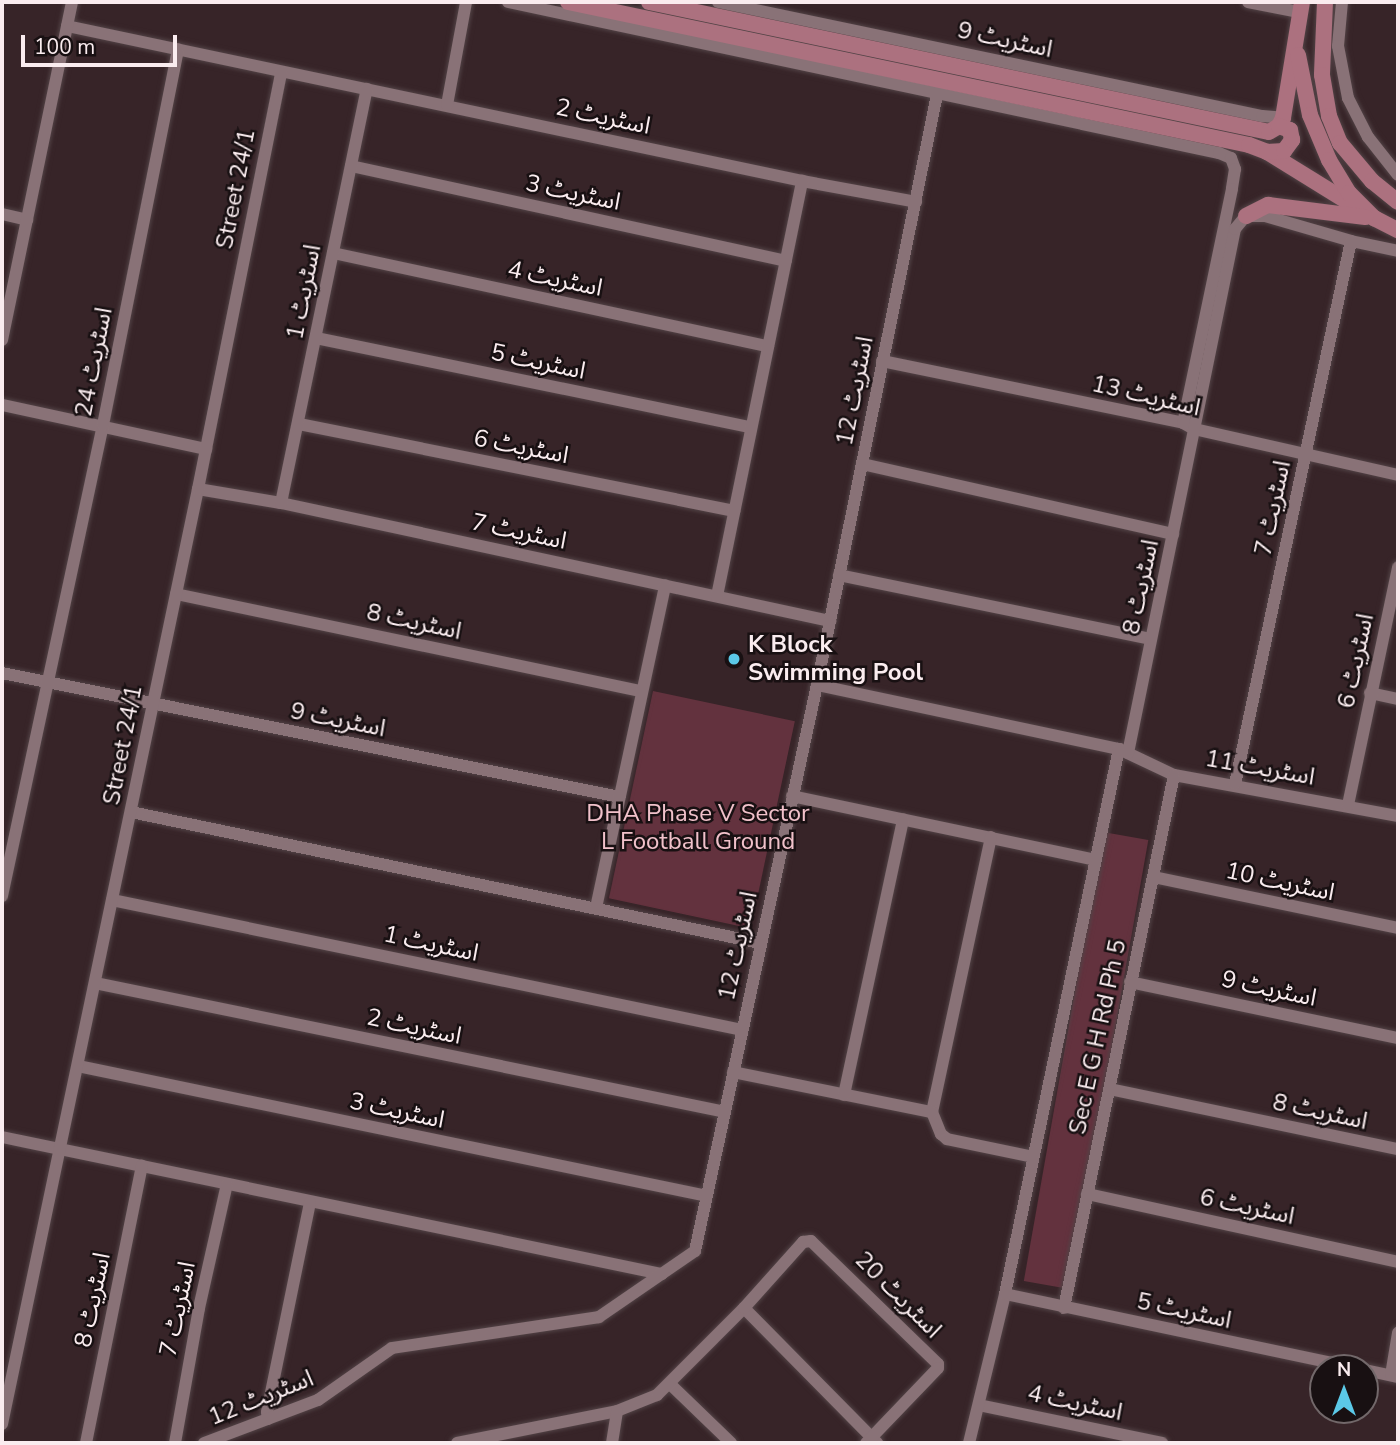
<!DOCTYPE html>
<html>
<head>
<meta charset="utf-8">
<style>
	body { margin:0 }
	#map { position:relative; width:1400px; height:1445px; overflow:hidden; background:#372428; font-family:"Nunito Sans","Noto Sans Arabic",sans-serif }
	div>[style] { position:absolute }
	[style*='--x'] { left:calc(var(--x)*1px); top:calc(var(--y)*1px); width:calc(var(--w)*1px); rotate:calc(var(--a)*1deg) }
	.green>* { inset:0; background:#63323e; transform-origin:0 0 }
	.roads { filter:drop-shadow(0 0 2px #524346) drop-shadow(0 0 2px #524346) }
	.minor>* { height:12px; margin:-6px; padding:0 6px; transform-origin:6px; border-radius:6px; background:#897277 }
	.major>* { height:16px; margin:-8px; padding:0 8px; transform-origin:8px; border-radius:8px; background:#ac717f }
	.dots>* { width:19px; height:19px; translate:-50% -50%; box-sizing:border-box; border:4px solid #181012; border-radius:50% }
	span { translate:-50% -50%; white-space:nowrap; text-align:center; line-height:1.15; -webkit-text-stroke:5px #181012; paint-order:stroke }
	.street-label { font-size:24px; color:#faecef }
	.poi-label { font-size:24px; color:#faecef; font-weight:700 }
	.left { translate:0 -50%; text-align:left }
	.park-label { font-size:24px; color:#f1c1ca }
	.frame { position:absolute; inset:0; border:4px solid #faecef; pointer-events:none }
	.north { position:absolute; left:1309px; top:1354px; width:70px; height:70px; box-sizing:border-box; background:#181012; border:2px solid #72686a; border-radius:50%; rotate:0deg; font-size:19px; font-weight:700; line-height:28px; text-align:center; color:#faecef }
	.north::after { content:''; display:block; margin:auto; width:24px; height:32px; background:#5bc8e7; clip-path:polygon(50% 0,100% 100%,50% 72%,0 100%) }
	.scale { position:absolute; left:21px; top:35px; width:156px; height:32px; box-sizing:border-box; border:4px solid #faecef; border-top:0; padding-left:9px; font-size:21px; line-height:24px; white-space:nowrap; color:#faecef; -webkit-text-stroke:5px #181012; paint-order:stroke }
</style>
</head>
<body>
<div id="map">
	<div class="green">
		<i style="left:653px;top:691px;width:145px;height:212px;rotate:12deg"></i>
		<i style="left:1103px;top:832px;width:46px;height:456px;rotate:10deg"></i>
	</div>
	<div class="roads">
		<div class="minor">
			<i style="--x:508;--y:2;--w:727;--a:11.99"></i>
			<i style="--x:1219;--y:153;--w:13;--a:23"></i>
			<i style="--x:1231;--y:158;--w:12;--a:70"></i>
			<i style="--x:1235;--y:169;--w:20;--a:99"></i>
			<i style="--x:1232;--y:189;--w:239;--a:101.8"></i>
			<i style="--x:718;--y:2;--w:556;--a:11.84"></i>
			<i style="--x:1262;--y:116;--w:21;--a:5"></i>
			<i style="--x:1248;--y:2;--w:52;--a:11.1"></i>
			<i style="--x:1342;--y:2;--w:44;--a:95.2"></i>
			<i style="--x:1338;--y:46;--w:53;--a:79.1"></i>
			<i style="--x:1348;--y:98;--w:44;--a:62.9"></i>
			<i style="--x:1368;--y:137;--w:48;--a:51.7"></i>
			<i style="--x:67;--y:26;--w:751;--a:11.91"></i>
			<i style="--x:802;--y:181;--w:116;--a:10.4"></i>
			<i style="--x:447;--y:105;--w:105;--a:-79.5"></i>
			<i style="--x:351;--y:166;--w:445;--a:12.3"></i>
			<i style="--x:2;--y:214;--w:26;--a:13"></i>
			<i style="--x:333;--y:253;--w:445;--a:12.1"></i>
			<i style="--x:316;--y:338;--w:444;--a:11.6"></i>
			<i style="--x:2;--y:340;--w:345;--a:-78.3"></i>
			<i style="--x:882;--y:361;--w:307;--a:11.6"></i>
			<i style="--x:1183;--y:423;--w:13;--a:29"></i>
			<i style="--x:1194;--y:429;--w:209;--a:12.7"></i>
			<i style="--x:2;--y:405;--w:209;--a:12.2"></i>
			<i style="--x:299;--y:424;--w:444;--a:11.3"></i>
			<i style="--x:862;--y:464;--w:319;--a:12.7"></i>
			<i style="--x:198;--y:489;--w:84;--a:9.6"></i>
			<i style="--x:281;--y:503;--w:562;--a:12.13"></i>
			<i style="--x:281;--y:503;--w:423;--a:-78.3"></i>
			<i style="--x:839;--y:575;--w:318;--a:11.6"></i>
			<i style="--x:176;--y:594;--w:476;--a:11.8"></i>
			<i style="--x:717;--y:596;--w:424;--a:-78.4"></i>
			<i style="--x:2;--y:673;--w:630;--a:11.35"></i>
			<i style="--x:817;--y:685;--w:309;--a:12"></i>
			<i style="--x:1119;--y:749;--w:61;--a:25.3"></i>
			<i style="--x:1174;--y:775;--w:228;--a:10.4"></i>
			<i style="--x:1370;--y:693;--w:29;--a:12"></i>
			<i style="--x:1128;--y:753;--w:535;--a:-78.46"></i>
			<i style="--x:1235;--y:229;--w:17;--a:-50"></i>
			<i style="--x:1246;--y:216;--w:19;--a:0"></i>
			<i style="--x:1265;--y:216;--w:90;--a:16.2"></i>
			<i style="--x:1351;--y:241;--w:48;--a:12"></i>
			<i style="--x:1235;--y:784;--w:555;--a:-77.94"></i>
			<i style="--x:792;--y:796;--w:310;--a:11.9"></i>
			<i style="--x:1348;--y:805;--w:243;--a:-78.1"></i>
			<i style="--x:131;--y:812;--w:642;--a:11.76"></i>
			<i style="--x:991;--y:837;--w:281;--a:102.1"></i>
			<i style="--x:932;--y:1112;--w:24;--a:68"></i>
			<i style="--x:941;--y:1134;--w:8;--a:40"></i>
			<i style="--x:947;--y:1139;--w:88;--a:11.8"></i>
			<i style="--x:1154;--y:877;--w:249;--a:11.8"></i>
			<i style="--x:2;--y:896;--w:482;--a:-77.9"></i>
			<i style="--x:103;--y:425;--w:383;--a:-78.7"></i>
			<i style="--x:112;--y:900;--w:643;--a:11.66"></i>
			<i style="--x:596;--y:908;--w:330;--a:-77.9"></i>
			<i style="--x:1130;--y:982;--w:274;--a:11.8"></i>
			<i style="--x:95;--y:983;--w:643;--a:11.57"></i>
			<i style="--x:78;--y:1066;--w:642;--a:11.68"></i>
			<i style="--x:733;--y:1072;--w:203;--a:11.4"></i>
			<i style="--x:1110;--y:1089;--w:294;--a:11.8"></i>
			<i style="--x:844;--y:1095;--w:282;--a:-77.9"></i>
			<i style="--x:2;--y:1137;--w:674;--a:11.73"></i>
			<i style="--x:1087;--y:1194;--w:318;--a:12.3"></i>
			<i style="--x:1005;--y:1294;--w:358;--a:11.9"></i>
			<i style="--x:744;--y:1308;--w:190;--a:45.4"></i>
			<i style="--x:1064;--y:1308;--w:544;--a:-78.34"></i>
			<i style="--x:1365;--y:1370;--w:34;--a:12"></i>
			<i style="--x:1391;--y:1375;--w:43;--a:-80.5"></i>
			<i style="--x:670;--y:1384;--w:85;--a:44"></i>
			<i style="--x:979;--y:1405;--w:187;--a:11.7"></i>
			<i style="--x:268;--y:1419;--w:7;--a:-98"></i>
			<i style="--x:267;--y:1412;--w:214;--a:-78.4"></i>
			<i style="--x:2;--y:1424;--w:955;--a:-78.16"></i>
			<i style="--x:198;--y:489;--w:425;--a:-78.7"></i>
			<i style="--x:86;--y:1443;--w:283;--a:-78.6"></i>
			<i style="--x:175;--y:1443;--w:137;--a:-79.9"></i>
			<i style="--x:199;--y:1308;--w:127;--a:-77.3"></i>
			<i style="--x:204;--y:1443;--w:122;--a:-20.7"></i>
			<i style="--x:318;--y:1400;--w:90;--a:-35.1"></i>
			<i style="--x:392;--y:1348;--w:209;--a:-8.5"></i>
			<i style="--x:599;--y:1317;--w:116;--a:-34.5"></i>
			<i style="--x:695;--y:1251;--w:579;--a:-77.84"></i>
			<i style="--x:817;--y:685;--w:617;--a:-78.51"></i>
			<i style="--x:457;--y:1443;--w:163;--a:-11.3"></i>
			<i style="--x:617;--y:1411;--w:43;--a:-21.8"></i>
			<i style="--x:657;--y:1395;--w:123;--a:-45"></i>
			<i style="--x:744;--y:1308;--w:89;--a:-48.2"></i>
			<i style="--x:803;--y:1242;--w:8;--a:-7"></i>
			<i style="--x:811;--y:1241;--w:177;--a:44.1"></i>
			<i style="--x:938;--y:1364;--w:4;--a:90"></i>
			<i style="--x:938;--y:1368;--w:104;--a:133.8"></i>
			<i style="--x:612;--y:1443;--w:32;--a:-81"></i>
			<i style="--x:969;--y:1443;--w:153;--a:-76.4"></i>
			<i style="--x:1005;--y:1294;--w:557;--a:-78.19"></i>
		</div>
		<div class="major">
			<i style="--x:568;--y:2;--w:696;--a:11.86"></i>
			<i style="--x:1249;--y:145;--w:19;--a:21"></i>
			<i style="--x:1267;--y:152;--w:126;--a:31.7"></i>
			<i style="--x:649;--y:2;--w:633;--a:11.84"></i>
			<i style="--x:1269;--y:132;--w:12;--a:-31"></i>
			<i style="--x:1279;--y:126;--w:9;--a:-63"></i>
			<i style="--x:1283;--y:118;--w:118;--a:-80.7"></i>
			<i style="--x:1325;--y:2;--w:73;--a:92.4"></i>
			<i style="--x:1322;--y:75;--w:42;--a:80.3"></i>
			<i style="--x:1329;--y:116;--w:29;--a:68"></i>
			<i style="--x:1340;--y:143;--w:50;--a:49.9"></i>
			<i style="--x:1372;--y:181;--w:33;--a:39"></i>
			<i style="--x:1298;--y:55;--w:61;--a:78.7"></i>
			<i style="--x:1310;--y:115;--w:49;--a:67.1"></i>
			<i style="--x:1329;--y:160;--w:39;--a:59"></i>
			<i style="--x:1349;--y:193;--w:35;--a:45"></i>
			<i style="--x:1374;--y:218;--w:27;--a:27"></i>
			<i style="--x:1267;--y:152;--w:17;--a:-3"></i>
			<i style="--x:1284;--y:151;--w:14;--a:-54"></i>
			<i style="--x:1292;--y:140;--w:10;--a:-101"></i>
			<i style="--x:1290;--y:130;--w:12;--a:-160"></i>
			<i style="--x:1246;--y:216;--w:25;--a:-27"></i>
			<i style="--x:1268;--y:205;--w:98;--a:7.1"></i>
		</div>
	</div>
	<div class="dots">
		<i style="left:734px;top:659px;background:#5bc8e7"></i>
	</div>
	<div class="street-label">
		<span style="left:1005px;top:40px;rotate:12deg">اسٹریٹ 9</span>
		<span style="left:603px;top:117px;rotate:12deg">اسٹریٹ 2</span>
		<span style="left:236px;top:189px;rotate:-79deg">Street 24/1</span>
		<span style="left:573px;top:193px;rotate:12deg">اسٹریٹ 3</span>
		<span style="left:555px;top:279px;rotate:12deg">اسٹریٹ 4</span>
		<span style="left:304px;top:292px;rotate:-79deg">اسٹریٹ 1</span>
		<span style="left:94px;top:362px;rotate:-79deg">اسٹریٹ 24</span>
		<span style="left:538px;top:362px;rotate:12deg">اسٹریٹ 5</span>
		<span style="left:855px;top:391px;rotate:-79deg">اسٹریٹ 12</span>
		<span style="left:1146px;top:396px;rotate:13deg">اسٹریٹ 13</span>
		<span style="left:521px;top:447px;rotate:11deg">اسٹریٹ 6</span>
		<span style="left:1273px;top:508px;rotate:-78deg">اسٹریٹ 7</span>
		<span style="left:519px;top:532px;rotate:12deg">اسٹریٹ 7</span>
		<span style="left:1141px;top:587px;rotate:-78deg">اسٹریٹ 8</span>
		<span style="left:414px;top:622px;rotate:12deg">اسٹریٹ 8</span>
		<span style="left:1356px;top:661px;rotate:-78deg">اسٹریٹ 6</span>
		<span style="left:338px;top:720px;rotate:11deg">اسٹریٹ 9</span>
		<span style="left:123px;top:745px;rotate:-79deg">Street 24/1</span>
		<span style="left:1260px;top:768px;rotate:10deg">اسٹریٹ 11</span>
		<span style="left:1280px;top:882px;rotate:12deg">اسٹریٹ 10</span>
		<span style="left:431px;top:944px;rotate:12deg">اسٹریٹ 1</span>
		<span style="left:738px;top:946px;rotate:-78deg">اسٹریٹ 12</span>
		<span style="left:1269px;top:989px;rotate:12deg">اسٹریٹ 9</span>
		<span style="left:414px;top:1027px;rotate:12deg">اسٹریٹ 2</span>
		<span style="left:1098px;top:1037px;rotate:-78deg">Sec E G H Rd Ph 5</span>
		<span style="left:397px;top:1111px;rotate:12deg">اسٹریٹ 3</span>
		<span style="left:1320px;top:1112px;rotate:12deg">اسٹریٹ 8</span>
		<span style="left:1247px;top:1207px;rotate:12deg">اسٹریٹ 6</span>
		<span style="left:898px;top:1295px;rotate:45deg">اسٹریٹ 20</span>
		<span style="left:93px;top:1300px;rotate:-78deg">اسٹریٹ 8</span>
		<span style="left:178px;top:1309px;rotate:-78deg">اسٹریٹ 7</span>
		<span style="left:1184px;top:1311px;rotate:12deg">اسٹریٹ 5</span>
		<span style="left:261px;top:1398px;rotate:-22deg">اسٹریٹ 12</span>
		<span style="left:1075px;top:1403px;rotate:12deg">اسٹریٹ 4</span>
	</div>
	<div class="poi-label">
		<span class="left" style="left:748px;top:659px">K Block<br>Swimming Pool</span>
	</div>
	<div class="park-label">
		<span style="left:698px;top:828px">DHA Phase V Sector<br>L Football Ground</span>
	</div>
	<div class="frame"></div>
	<div class="north">N</div>
	<div class="scale">100 m</div>
</div>
</body>
</html>
